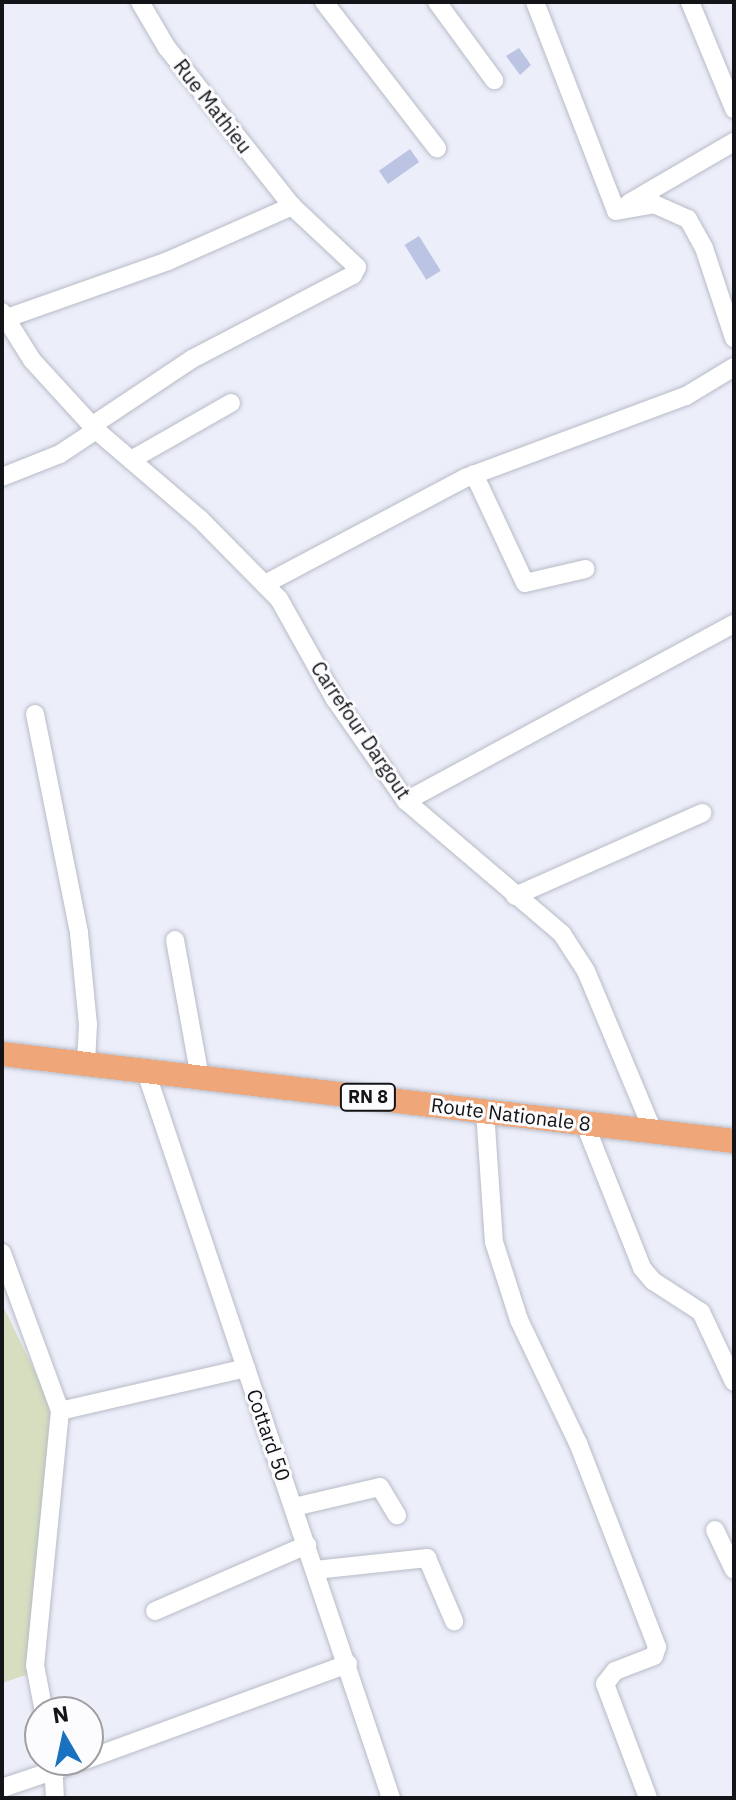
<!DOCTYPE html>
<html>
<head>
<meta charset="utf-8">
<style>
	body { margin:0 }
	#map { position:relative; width:736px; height:1800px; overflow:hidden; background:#eceffa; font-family:"IBM Plex Sans",sans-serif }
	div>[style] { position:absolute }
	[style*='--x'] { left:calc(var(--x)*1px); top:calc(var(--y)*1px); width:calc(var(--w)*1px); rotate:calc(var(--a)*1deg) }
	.green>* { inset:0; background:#d6debf }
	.building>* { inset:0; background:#bcc4e4; transform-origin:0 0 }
	.roads { filter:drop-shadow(0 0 2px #b8bbc6) drop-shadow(0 0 2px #b8bbc6) }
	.minor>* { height:18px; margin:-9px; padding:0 9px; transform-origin:9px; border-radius:9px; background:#fff }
	.major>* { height:24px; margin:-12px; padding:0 12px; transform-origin:12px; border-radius:12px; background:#efa678 }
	span { translate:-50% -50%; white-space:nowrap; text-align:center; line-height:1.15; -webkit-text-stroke:6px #fcfcff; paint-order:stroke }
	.shield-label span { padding:2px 6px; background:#fcfcff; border:2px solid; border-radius:6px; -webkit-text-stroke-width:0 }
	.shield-label { font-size:18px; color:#131418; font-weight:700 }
	.street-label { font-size:20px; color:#131418 }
	.frame { position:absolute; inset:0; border:4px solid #131418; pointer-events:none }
	.north { position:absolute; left:24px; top:1696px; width:80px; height:80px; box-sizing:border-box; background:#fcfcff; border:2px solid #9f9fa3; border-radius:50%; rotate:351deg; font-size:22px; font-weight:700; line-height:32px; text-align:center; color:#131418 }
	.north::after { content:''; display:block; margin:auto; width:28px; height:36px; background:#1972bf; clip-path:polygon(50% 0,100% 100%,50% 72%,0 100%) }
</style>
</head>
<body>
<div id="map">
	<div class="green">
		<i style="clip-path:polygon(2px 1304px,51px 1405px,29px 1674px,2px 1683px)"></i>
	</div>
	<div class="building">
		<i style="clip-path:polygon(519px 48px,531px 65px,520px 75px,506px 56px)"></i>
		<i style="left:410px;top:149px;width:16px;height:38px;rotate:55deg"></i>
		<i style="left:419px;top:236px;width:41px;height:17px;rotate:58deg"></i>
	</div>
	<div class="roads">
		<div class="minor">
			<i style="--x:324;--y:2;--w:185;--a:52.3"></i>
			<i style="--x:437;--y:2;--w:97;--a:53.8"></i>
			<i style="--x:535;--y:2;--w:224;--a:68.8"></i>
			<i style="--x:690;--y:2;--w:116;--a:67.6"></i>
			<i style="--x:629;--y:203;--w:121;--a:-30.2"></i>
			<i style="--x:616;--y:211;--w:39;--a:-10"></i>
			<i style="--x:654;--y:204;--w:37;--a:24"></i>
			<i style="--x:688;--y:219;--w:33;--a:61"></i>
			<i style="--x:704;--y:248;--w:95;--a:71.6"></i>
			<i style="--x:2;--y:312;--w:57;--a:58"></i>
			<i style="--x:32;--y:360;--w:95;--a:47.6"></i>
			<i style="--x:96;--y:430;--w:137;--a:40.6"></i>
			<i style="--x:200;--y:519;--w:112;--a:45.4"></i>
			<i style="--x:279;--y:599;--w:115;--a:60.8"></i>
			<i style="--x:335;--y:699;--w:124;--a:55.2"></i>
			<i style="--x:406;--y:801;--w:205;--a:40.4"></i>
			<i style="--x:562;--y:934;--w:44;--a:57"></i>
			<i style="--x:586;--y:971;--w:173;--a:67.3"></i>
			<i style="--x:7;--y:318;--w:171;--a:-19.5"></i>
			<i style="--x:168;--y:261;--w:136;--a:-23.9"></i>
			<i style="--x:93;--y:425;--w:119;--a:-33.7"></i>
			<i style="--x:192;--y:359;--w:182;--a:-27.6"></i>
			<i style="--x:353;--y:275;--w:9;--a:-63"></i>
			<i style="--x:357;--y:267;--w:89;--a:-136.8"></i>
			<i style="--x:292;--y:206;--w:201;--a:-128.3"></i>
			<i style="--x:167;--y:48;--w:53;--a:-120.4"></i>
			<i style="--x:131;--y:460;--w:115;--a:-29.7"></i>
			<i style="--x:474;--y:474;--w:120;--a:64.9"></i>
			<i style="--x:525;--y:583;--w:62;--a:-13.1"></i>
			<i style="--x:2;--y:477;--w:62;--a:-21.6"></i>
			<i style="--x:60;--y:454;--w:43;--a:-33.7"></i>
			<i style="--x:265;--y:584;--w:226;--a:-27.9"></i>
			<i style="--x:465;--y:478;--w:236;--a:-20.4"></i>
			<i style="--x:686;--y:396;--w:56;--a:-31.1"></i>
			<i style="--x:35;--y:714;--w:223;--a:78.6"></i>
			<i style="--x:79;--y:933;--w:91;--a:84.4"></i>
			<i style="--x:88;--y:1024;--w:40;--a:92.9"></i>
			<i style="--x:406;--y:801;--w:373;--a:-28.4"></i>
			<i style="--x:515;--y:896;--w:205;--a:-23.9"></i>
			<i style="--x:175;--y:940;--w:140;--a:79.7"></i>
			<i style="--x:146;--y:1072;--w:766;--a:71.35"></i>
			<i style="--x:485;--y:1111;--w:131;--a:86.1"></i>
			<i style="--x:494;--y:1242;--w:82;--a:72.2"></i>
			<i style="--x:519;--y:1320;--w:136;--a:64.4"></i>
			<i style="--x:578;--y:1443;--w:219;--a:68.8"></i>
			<i style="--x:657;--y:1647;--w:9;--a:108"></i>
			<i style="--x:654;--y:1656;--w:42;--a:159"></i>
			<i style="--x:615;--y:1671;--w:16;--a:128"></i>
			<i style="--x:605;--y:1684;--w:122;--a:69.3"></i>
			<i style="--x:584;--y:1122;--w:157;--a:68.3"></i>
			<i style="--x:642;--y:1268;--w:17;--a:50"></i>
			<i style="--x:653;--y:1281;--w:57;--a:32.9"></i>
			<i style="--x:701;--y:1312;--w:77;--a:64.8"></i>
			<i style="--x:2;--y:1253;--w:168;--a:69.8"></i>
			<i style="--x:60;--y:1411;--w:255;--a:95.6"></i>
			<i style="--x:35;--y:1665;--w:48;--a:79.2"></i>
			<i style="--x:60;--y:1411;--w:191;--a:-13"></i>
			<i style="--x:294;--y:1507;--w:88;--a:-13.1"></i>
			<i style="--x:380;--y:1487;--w:33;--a:59"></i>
			<i style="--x:715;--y:1530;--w:44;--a:64.6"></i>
			<i style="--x:315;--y:1570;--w:113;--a:-6.1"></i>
			<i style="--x:427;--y:1558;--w:69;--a:66.8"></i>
			<i style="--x:155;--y:1611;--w:166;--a:-23.5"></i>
			<i style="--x:88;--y:1759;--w:277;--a:-20.1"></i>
			<i style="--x:53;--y:1761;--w:37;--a:87"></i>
			<i style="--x:2;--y:1788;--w:88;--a:-18.6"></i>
		</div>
		<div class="major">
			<i style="--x:2;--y:1054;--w:737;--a:6.78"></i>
		</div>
	</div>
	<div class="shield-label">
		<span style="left:368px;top:1097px">RN 8</span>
	</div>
	<div class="street-label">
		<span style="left:213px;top:106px;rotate:52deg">Rue Mathieu</span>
		<span style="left:361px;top:730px;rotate:56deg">Carrefour Dargout</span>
		<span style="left:511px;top:1114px;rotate:7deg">Route Nationale 8</span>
		<span style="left:269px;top:1435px;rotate:71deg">Cottard 50</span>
	</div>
	<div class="frame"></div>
	<div class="north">N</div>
</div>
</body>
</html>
